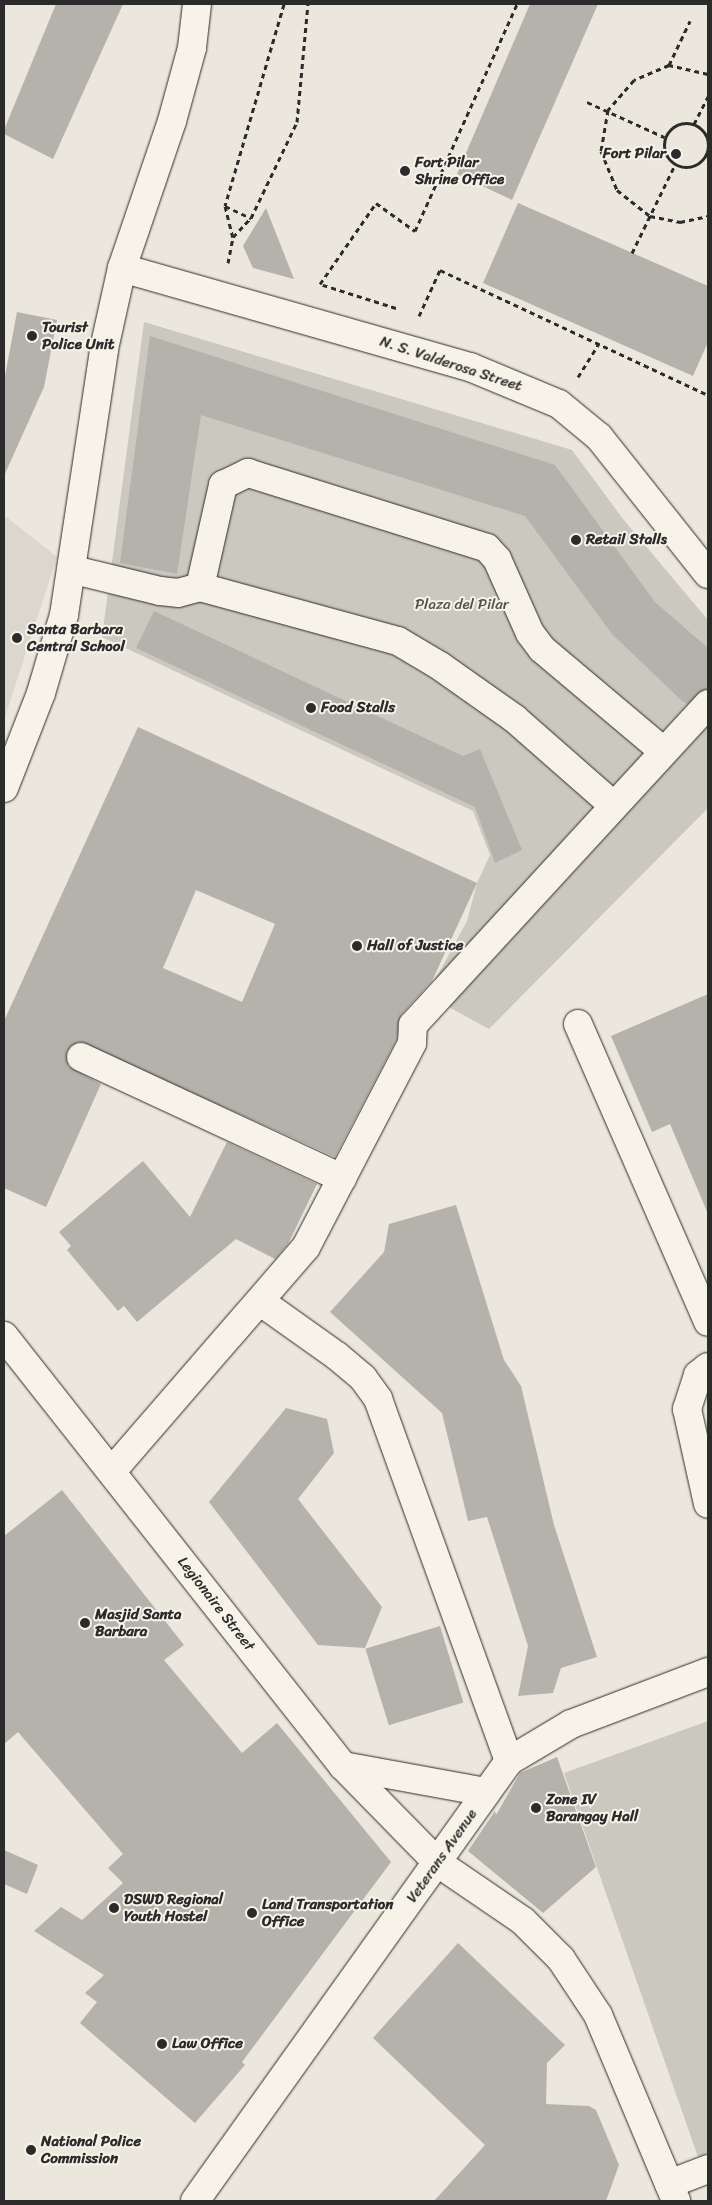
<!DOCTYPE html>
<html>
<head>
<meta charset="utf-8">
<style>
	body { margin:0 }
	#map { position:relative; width:712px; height:2205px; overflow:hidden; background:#ebe7dd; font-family:Sriracha,sans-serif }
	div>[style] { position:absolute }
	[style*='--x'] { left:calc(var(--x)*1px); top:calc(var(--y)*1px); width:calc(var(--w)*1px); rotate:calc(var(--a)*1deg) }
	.built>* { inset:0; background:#dbd7ce }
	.green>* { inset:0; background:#cbc8bf }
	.building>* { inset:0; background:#b5b2ab; transform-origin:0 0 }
	.path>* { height:3px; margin-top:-1.5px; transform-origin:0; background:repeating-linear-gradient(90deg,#2b2b2b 0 5px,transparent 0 9px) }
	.path>.ring { margin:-1.5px; padding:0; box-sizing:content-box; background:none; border:3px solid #2b2b2b; border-radius:50% }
	.roads { filter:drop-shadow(0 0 1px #2b2b2b) drop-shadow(0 0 1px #2b2b2b) }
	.minor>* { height:28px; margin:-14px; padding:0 14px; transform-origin:14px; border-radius:14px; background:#f7f3e8 }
	.major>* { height:28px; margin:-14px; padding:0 14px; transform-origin:14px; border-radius:14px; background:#f7f3e8 }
	.dots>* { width:14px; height:14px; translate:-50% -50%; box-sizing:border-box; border:2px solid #f7f3e8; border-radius:50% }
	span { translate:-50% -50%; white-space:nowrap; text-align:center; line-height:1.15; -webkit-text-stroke:4px #f7f3e8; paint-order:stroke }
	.poi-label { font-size:15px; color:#2b2b2b; font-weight:700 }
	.right { translate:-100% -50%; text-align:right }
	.left { translate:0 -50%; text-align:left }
	.street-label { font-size:15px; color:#2b2b2b }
	.park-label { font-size:15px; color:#535250 }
	.frame { position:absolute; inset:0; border:5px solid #2b2b2b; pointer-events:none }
</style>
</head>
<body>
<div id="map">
	<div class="built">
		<i style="clip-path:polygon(4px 515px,57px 557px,4px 720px)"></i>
	</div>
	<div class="green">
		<i style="clip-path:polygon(144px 322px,572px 450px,623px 519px,708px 620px,708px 808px,489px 1029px,427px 995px,467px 921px,477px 883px,490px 855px,473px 811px,102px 637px)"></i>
		<i style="clip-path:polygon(708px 1721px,708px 2153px,698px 2157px,564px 1773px)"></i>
	</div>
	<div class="building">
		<i style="clip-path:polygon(56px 4px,123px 4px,53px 159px,4px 134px,4px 130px)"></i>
		<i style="clip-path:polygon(530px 4px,598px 4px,512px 200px,457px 174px)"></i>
		<i style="clip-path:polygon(518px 203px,708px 286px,708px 342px,693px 376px,483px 283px)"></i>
		<i style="clip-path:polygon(266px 208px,294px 279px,253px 268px,243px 246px)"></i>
		<i style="clip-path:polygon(17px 312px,57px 320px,44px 387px,4px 476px,4px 381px)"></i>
		<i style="clip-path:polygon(150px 336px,555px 465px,655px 602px,708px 648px,708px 689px,687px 704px,680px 699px,612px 634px,525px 516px,201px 415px,177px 574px,120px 563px)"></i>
		<i style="clip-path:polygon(154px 611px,463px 756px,480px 749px,522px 850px,495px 863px,475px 807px,136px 648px)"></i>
		<i style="clip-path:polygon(evenodd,138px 727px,477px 883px,432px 981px,401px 1015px,397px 1039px,335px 1157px,79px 1042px,67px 1051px,68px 1066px,101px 1084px,46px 1207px,4px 1188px,4px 1021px,138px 727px,196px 890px,275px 924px,242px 1002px,163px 968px,196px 890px)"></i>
		<i style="clip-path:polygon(708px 994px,708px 1214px,670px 1124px,652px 1132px,611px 1036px)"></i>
		<i style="clip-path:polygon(227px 1142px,317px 1184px,288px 1244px,275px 1259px,236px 1239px,137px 1322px,124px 1306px,118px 1311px,67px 1250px,71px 1246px,59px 1232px,143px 1161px,190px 1217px)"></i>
		<i style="clip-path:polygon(456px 1205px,504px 1360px,521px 1386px,554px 1525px,597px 1657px,561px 1668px,553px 1693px,518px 1696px,528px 1646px,487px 1517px,468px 1521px,442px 1413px,330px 1312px,384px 1252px,389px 1224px)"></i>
		<i style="clip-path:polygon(286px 1408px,327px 1419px,334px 1453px,298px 1499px,382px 1607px,365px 1648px,318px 1645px,209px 1502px)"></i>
		<i style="clip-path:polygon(62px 1490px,184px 1645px,164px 1660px,242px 1753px,277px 1723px,391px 1862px,242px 2062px,245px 2065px,195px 2123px,80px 2023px,97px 2002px,85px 1993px,104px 1975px,34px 1931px,61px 1907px,82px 1920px,123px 1883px,108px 1868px,123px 1854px,18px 1732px,4px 1744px,4px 1536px)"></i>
		<i style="left:440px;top:1626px;width:80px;height:78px;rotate:73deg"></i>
		<i style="clip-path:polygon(557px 1757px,596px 1867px,543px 1913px,468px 1851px,495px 1811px,496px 1815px,520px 1773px)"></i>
		<i style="clip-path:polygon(4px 1850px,38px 1865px,27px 1894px,4px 1884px)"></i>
		<i style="clip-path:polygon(458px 1943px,565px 2045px,547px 2063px,546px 2104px,589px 2106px,596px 2110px,619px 2165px,606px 2201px,434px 2201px,485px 2145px,373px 2038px)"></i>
	</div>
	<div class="path">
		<i style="--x:284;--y:4;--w:210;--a:106.3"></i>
		<i style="--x:225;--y:206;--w:29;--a:25"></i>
		<i style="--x:251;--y:218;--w:106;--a:-64.4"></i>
		<i style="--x:297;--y:122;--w:119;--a:-84.7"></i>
		<i style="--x:669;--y:65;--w:49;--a:-64.5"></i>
		<i style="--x:708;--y:74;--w:40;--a:-167"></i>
		<i style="--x:669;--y:65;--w:38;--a:157"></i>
		<i style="--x:634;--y:80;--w:40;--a:131"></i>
		<i style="--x:608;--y:110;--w:42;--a:99.7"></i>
		<i style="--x:601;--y:151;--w:42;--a:67.7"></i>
		<i style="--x:617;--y:190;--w:42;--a:38.2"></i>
		<i style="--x:650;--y:216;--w:31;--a:11"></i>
		<i style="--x:680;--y:222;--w:29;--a:-12"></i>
		<i style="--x:587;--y:102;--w:85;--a:24.4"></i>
		<i class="ring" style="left:664px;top:123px;width:41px;height:41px"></i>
		<i style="--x:694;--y:124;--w:31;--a:-63"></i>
		<i style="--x:225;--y:206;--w:32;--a:76"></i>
		<i style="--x:632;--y:253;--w:98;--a:-64"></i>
		<i style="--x:228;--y:263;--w:26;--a:-79"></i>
		<i style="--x:233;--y:237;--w:26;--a:-47"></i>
		<i style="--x:396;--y:308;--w:80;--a:-162.5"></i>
		<i style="--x:320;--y:284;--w:98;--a:-55.3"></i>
		<i style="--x:376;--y:203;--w:48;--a:35.7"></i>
		<i style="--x:415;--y:231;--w:249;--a:-65.8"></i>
		<i style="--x:419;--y:316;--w:51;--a:-65.5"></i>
		<i style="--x:440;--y:270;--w:296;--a:25"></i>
		<i style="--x:578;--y:377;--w:39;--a:-58"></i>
	</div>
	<div class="roads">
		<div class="minor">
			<i style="--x:122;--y:268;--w:362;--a:15.9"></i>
			<i style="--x:470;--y:367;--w:96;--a:22.6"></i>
			<i style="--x:559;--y:404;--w:52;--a:39.5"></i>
			<i style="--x:599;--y:437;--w:175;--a:51.5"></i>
			<i style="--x:74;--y:570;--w:89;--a:13.7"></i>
			<i style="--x:160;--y:591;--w:18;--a:6"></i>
			<i style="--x:178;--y:593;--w:23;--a:-15"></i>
			<i style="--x:200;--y:587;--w:105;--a:-77.3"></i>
			<i style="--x:223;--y:485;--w:28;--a:-26"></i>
			<i style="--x:248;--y:473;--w:250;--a:17.4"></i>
			<i style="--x:487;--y:548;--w:15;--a:48"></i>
			<i style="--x:497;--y:559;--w:81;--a:66"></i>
			<i style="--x:530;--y:633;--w:20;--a:53"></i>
			<i style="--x:542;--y:649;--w:158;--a:40.1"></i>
			<i style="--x:200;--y:587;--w:205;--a:15.3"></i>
			<i style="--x:398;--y:641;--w:49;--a:30.8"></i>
			<i style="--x:440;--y:666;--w:92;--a:35.2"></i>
			<i style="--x:515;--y:719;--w:130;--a:41.3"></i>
			<i style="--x:4;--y:788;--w:102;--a:-68.7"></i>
			<i style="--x:41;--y:693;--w:81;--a:-73.6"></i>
			<i style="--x:64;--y:615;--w:269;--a:-81.4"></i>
			<i style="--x:104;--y:349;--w:83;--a:-77.5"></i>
			<i style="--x:122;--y:268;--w:155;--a:-71.2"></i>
			<i style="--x:172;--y:121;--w:76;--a:-74.7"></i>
			<i style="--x:192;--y:48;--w:44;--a:-83.5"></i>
			<i style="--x:578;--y:1024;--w:325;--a:66.4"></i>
			<i style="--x:81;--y:1057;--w:288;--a:24.9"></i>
			<i style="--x:261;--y:1302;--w:93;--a:35.4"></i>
			<i style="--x:337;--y:1356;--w:34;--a:40"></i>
			<i style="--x:363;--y:1378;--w:26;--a:54"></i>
			<i style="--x:378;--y:1399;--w:385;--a:70.1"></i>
			<i style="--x:4;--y:1336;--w:548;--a:51.75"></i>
			<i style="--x:343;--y:1766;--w:136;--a:45.6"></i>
			<i style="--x:438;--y:1863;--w:103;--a:34.3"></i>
			<i style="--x:523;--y:1921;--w:54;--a:45"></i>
			<i style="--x:561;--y:1959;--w:67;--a:56.5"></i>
			<i style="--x:598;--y:2015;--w:202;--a:67.2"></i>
			<i style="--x:708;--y:1367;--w:13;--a:141"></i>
			<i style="--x:698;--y:1375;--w:36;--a:108"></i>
			<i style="--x:687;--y:1409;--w:97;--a:77.5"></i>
			<i style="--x:112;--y:1471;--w:296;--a:-49.1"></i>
			<i style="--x:306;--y:1247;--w:230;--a:-62.5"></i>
			<i style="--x:412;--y:1043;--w:18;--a:-87"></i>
			<i style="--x:413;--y:1025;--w:436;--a:-47.4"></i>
			<i style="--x:669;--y:2184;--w:42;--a:-21"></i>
		</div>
		<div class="major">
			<i style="--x:343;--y:1766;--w:145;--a:10.3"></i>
			<i style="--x:195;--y:2201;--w:541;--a:-54.49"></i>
			<i style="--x:509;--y:1761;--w:72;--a:-30.8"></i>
			<i style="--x:571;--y:1724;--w:147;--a:-20.8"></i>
		</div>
	</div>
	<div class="dots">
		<i style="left:676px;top:154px;background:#2b2b2b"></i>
		<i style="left:405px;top:171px;background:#2b2b2b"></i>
		<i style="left:32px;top:336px;background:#2b2b2b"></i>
		<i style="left:576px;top:540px;background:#2b2b2b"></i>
		<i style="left:17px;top:638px;background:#2b2b2b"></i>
		<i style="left:311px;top:708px;background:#2b2b2b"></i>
		<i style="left:357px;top:946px;background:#2b2b2b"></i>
		<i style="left:85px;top:1623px;background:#2b2b2b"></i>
		<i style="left:536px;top:1808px;background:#2b2b2b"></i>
		<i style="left:114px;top:1908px;background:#2b2b2b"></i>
		<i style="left:252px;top:1913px;background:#2b2b2b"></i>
		<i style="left:162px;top:2044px;background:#2b2b2b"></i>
		<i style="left:31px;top:2150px;background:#2b2b2b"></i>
	</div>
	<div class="poi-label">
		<span class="right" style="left:666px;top:154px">Fort Pilar</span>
		<span class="left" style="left:415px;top:171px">Fort Pilar<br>Shrine Office</span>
		<span class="left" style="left:42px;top:336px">Tourist<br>Police Unit</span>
		<span class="left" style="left:586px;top:540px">Retail Stalls</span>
		<span class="left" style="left:27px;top:638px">Santa Barbara<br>Central School</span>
		<span class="left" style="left:321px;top:708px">Food Stalls</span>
		<span class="left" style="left:367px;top:946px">Hall of Justice</span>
		<span class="left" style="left:95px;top:1623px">Masjid Santa<br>Barbara</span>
		<span class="left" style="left:546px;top:1808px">Zone IV<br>Barangay Hall</span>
		<span class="left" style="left:124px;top:1908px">DSWD Regional<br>Youth Hostel</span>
		<span class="left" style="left:262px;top:1913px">Land Transportation<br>Office</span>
		<span class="left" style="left:172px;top:2044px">Law Office</span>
		<span class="left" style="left:41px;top:2150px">National Police<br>Commission</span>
	</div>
	<div class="street-label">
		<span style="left:451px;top:364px;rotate:18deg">N. S. Valderosa Street</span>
		<span style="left:216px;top:1604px;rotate:52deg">Legionaire Street</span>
		<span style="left:442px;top:1856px;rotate:-55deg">Veterans Avenue</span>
	</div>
	<div class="park-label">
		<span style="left:462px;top:605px">Plaza del Pilar</span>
	</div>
	<div class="frame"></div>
</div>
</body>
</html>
